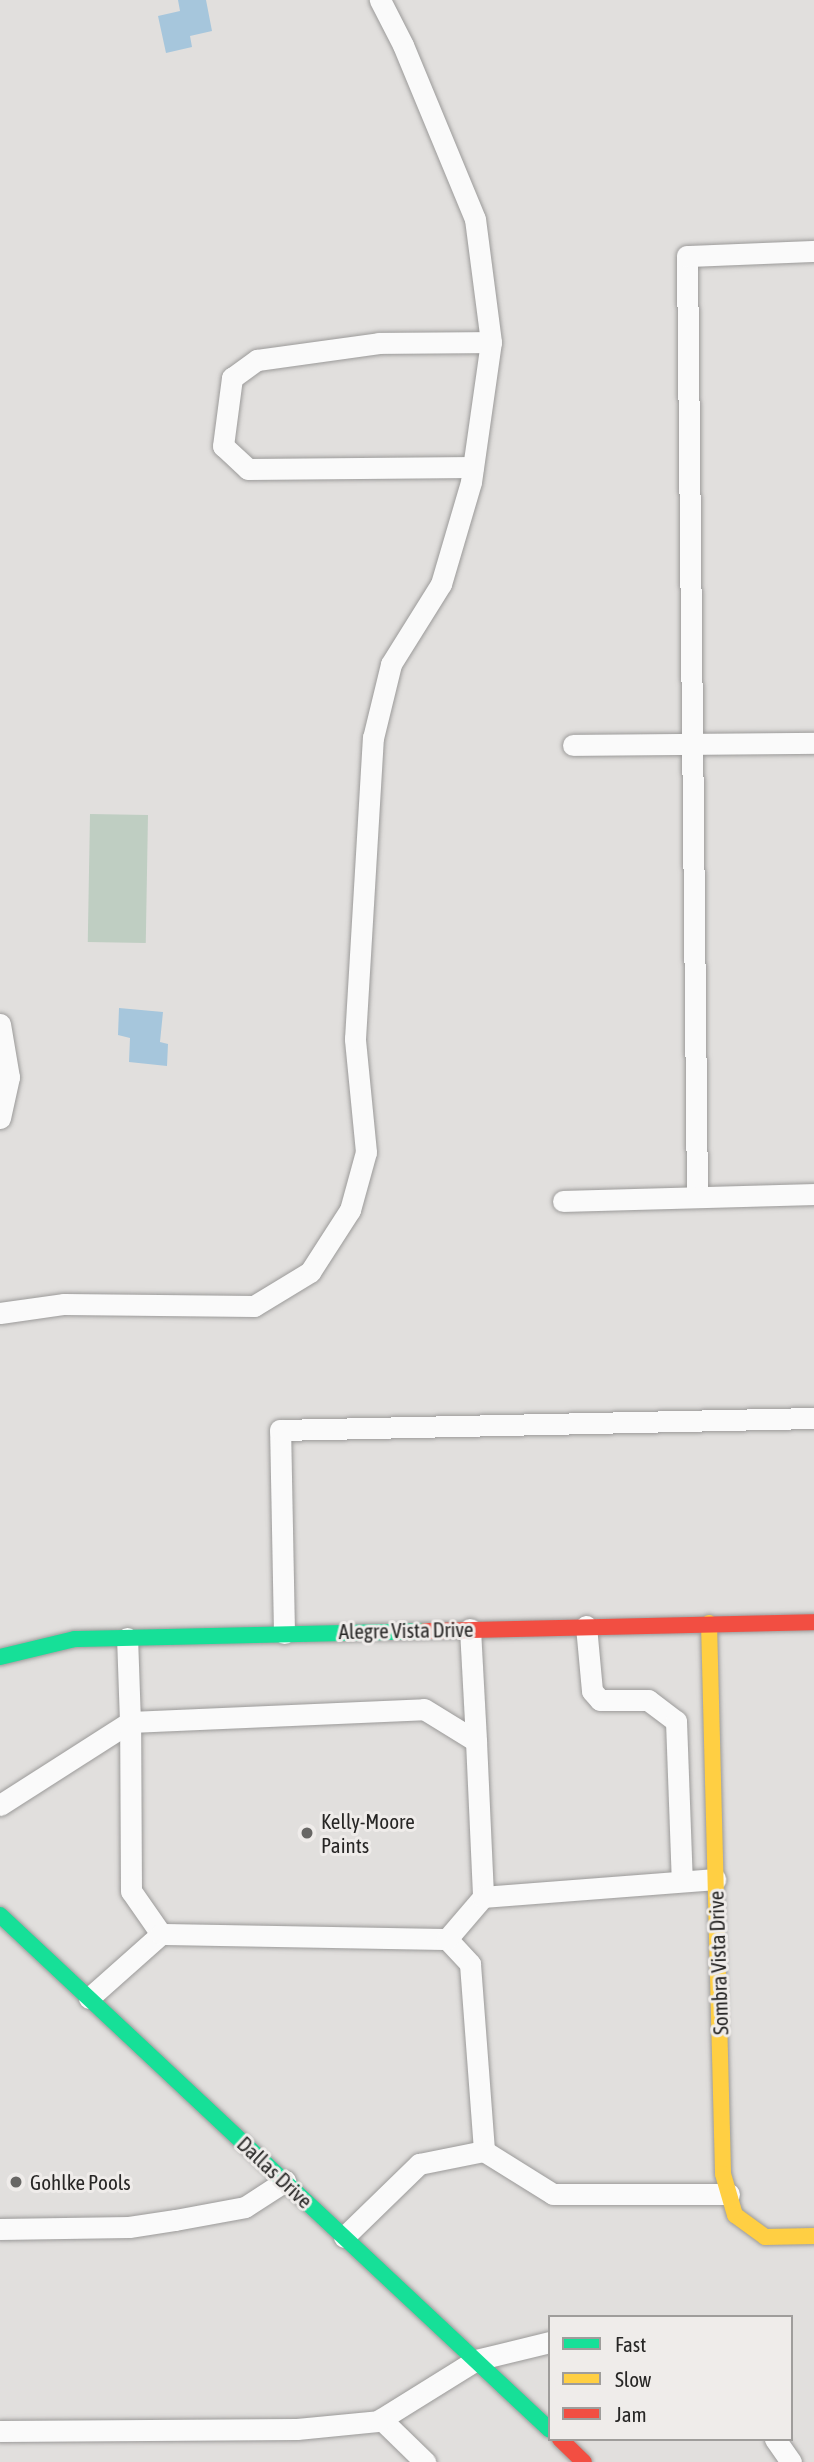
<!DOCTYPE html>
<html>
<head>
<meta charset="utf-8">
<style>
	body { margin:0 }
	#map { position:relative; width:814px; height:2462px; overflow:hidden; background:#e1dfdd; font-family:"Asap Condensed",sans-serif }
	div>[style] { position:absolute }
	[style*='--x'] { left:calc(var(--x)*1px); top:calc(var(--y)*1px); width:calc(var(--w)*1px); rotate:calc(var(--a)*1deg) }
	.green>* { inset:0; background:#bfcec2; transform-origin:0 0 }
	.water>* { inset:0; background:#a6c6dc }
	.roads { filter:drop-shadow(0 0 2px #9b9a99) drop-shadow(0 0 2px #9b9a99) }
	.lane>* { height:21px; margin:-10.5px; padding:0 10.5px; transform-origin:10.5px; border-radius:10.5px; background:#fafafa }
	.fast>* { height:16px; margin:-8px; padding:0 8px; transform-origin:8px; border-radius:8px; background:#16e098 }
	.slow>* { height:16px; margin:-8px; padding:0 8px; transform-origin:8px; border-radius:8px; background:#ffcf43 }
	.jam>* { height:16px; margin:-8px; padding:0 8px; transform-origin:8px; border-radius:8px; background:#f24e42 }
	.dots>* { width:19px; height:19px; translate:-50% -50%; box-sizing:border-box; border:4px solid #efecea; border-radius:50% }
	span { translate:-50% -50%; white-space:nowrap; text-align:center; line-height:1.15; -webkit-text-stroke:6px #efecea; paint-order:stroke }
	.street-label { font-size:21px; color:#272625 }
	.poi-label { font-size:21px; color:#272625 }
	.left { translate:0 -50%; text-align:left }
	.legend { position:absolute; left:548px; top:2315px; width:245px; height:126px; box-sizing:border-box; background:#efecea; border:2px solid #9f9d9b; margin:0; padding:9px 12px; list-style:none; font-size:21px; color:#272625 }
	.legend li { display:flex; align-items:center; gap:14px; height:35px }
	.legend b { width:35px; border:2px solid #9f9d9b }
</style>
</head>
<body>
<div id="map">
	<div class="green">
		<i style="left:90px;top:814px;width:58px;height:128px;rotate:1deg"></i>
	</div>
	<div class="water">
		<i style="clip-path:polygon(178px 0,206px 0,212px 31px,190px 36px,192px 47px,166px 53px,158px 16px,180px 11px)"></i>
		<i style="clip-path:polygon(119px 1008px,163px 1012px,160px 1042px,168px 1044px,167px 1066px,129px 1062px,130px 1038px,118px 1035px)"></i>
	</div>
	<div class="roads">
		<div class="lane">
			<i style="--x:473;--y:467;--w:225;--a:179.5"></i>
			<i style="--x:248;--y:469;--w:34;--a:-137"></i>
			<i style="--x:223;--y:446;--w:69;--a:-82.5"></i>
			<i style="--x:232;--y:378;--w:31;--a:-36"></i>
			<i style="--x:257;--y:360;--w:123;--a:-7.9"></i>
			<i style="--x:379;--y:343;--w:112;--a:-0.5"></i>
			<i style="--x:573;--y:745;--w:241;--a:-0.5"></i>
			<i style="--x:0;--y:1024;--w:54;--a:80.4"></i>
			<i style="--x:9;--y:1077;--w:42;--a:102.4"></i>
			<i style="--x:697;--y:1197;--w:941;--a:-90.61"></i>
			<i style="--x:687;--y:256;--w:127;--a:-2.3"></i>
			<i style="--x:563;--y:1201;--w:251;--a:-1.6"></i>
			<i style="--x:0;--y:1313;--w:65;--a:-8"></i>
			<i style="--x:64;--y:1304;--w:190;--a:0.6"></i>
			<i style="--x:254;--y:1306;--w:66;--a:-31.3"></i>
			<i style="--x:310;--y:1272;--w:74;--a:-57.2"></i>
			<i style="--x:350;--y:1210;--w:60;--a:-74.6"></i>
			<i style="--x:366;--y:1152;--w:114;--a:-95.6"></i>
			<i style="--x:355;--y:1039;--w:302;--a:-86.6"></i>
			<i style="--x:373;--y:738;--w:76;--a:-76.3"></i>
			<i style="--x:391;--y:664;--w:94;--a:-58"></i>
			<i style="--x:441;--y:584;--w:106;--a:-73.6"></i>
			<i style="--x:471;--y:482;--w:141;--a:-81.9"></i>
			<i style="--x:491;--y:342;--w:124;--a:-97.4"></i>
			<i style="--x:475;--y:219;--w:188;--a:-112.5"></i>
			<i style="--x:403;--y:45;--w:51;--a:-117.1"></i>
			<i style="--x:586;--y:1626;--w:65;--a:84.7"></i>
			<i style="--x:592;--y:1691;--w:12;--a:48"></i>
			<i style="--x:600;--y:1700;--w:48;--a:0"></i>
			<i style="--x:648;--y:1700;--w:35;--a:37"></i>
			<i style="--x:676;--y:1721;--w:160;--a:87.9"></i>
			<i style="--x:470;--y:1629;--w:112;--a:86.9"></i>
			<i style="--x:284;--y:1633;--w:203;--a:-91.1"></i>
			<i style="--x:280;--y:1430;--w:534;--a:-1.29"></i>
			<i style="--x:0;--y:1805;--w:154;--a:-32.6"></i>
			<i style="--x:130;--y:1722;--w:84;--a:-92"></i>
			<i style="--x:161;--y:1934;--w:52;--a:-124.9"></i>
			<i style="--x:131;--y:1891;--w:169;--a:-90.3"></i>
			<i style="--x:130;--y:1722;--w:294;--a:-2.5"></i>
			<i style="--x:424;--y:1709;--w:61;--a:31.6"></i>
			<i style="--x:476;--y:1741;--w:156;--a:87.4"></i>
			<i style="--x:447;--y:1939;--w:34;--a:47"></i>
			<i style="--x:470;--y:1964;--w:188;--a:85.7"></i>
			<i style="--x:89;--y:1998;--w:96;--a:-41.6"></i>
			<i style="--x:161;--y:1934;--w:286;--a:1"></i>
			<i style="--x:447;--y:1939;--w:55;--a:-49.4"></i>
			<i style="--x:483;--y:1897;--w:233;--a:-4.4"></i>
			<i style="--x:0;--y:2229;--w:129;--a:-0.9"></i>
			<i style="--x:129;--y:2227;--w:47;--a:-8.7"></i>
			<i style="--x:175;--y:2220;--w:71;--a:-10.5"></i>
			<i style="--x:245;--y:2207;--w:48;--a:-33"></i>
			<i style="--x:344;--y:2237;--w:105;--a:-44.2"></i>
			<i style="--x:419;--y:2164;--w:66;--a:-11.3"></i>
			<i style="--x:484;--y:2151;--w:81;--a:31.9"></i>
			<i style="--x:553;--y:2194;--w:176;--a:0"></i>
			<i style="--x:381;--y:2419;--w:62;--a:44.3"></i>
			<i style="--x:0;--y:2431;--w:297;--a:-0.4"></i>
			<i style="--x:297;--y:2429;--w:81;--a:-5.6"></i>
			<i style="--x:378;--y:2421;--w:115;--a:-31.9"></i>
			<i style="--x:476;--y:2360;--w:76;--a:-13.7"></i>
			<i style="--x:775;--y:2439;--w:28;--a:55"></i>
		</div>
		<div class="fast">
			<i style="--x:0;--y:1657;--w:77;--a:-13.5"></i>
			<i style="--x:75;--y:1639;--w:350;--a:-1.3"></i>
			<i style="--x:0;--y:1915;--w:753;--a:43.12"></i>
		</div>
		<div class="slow">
			<i style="--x:709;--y:1623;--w:551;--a:88.54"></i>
			<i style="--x:723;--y:2174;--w:43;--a:73.7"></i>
			<i style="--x:735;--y:2215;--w:37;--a:36"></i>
			<i style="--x:765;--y:2237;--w:49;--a:-1.2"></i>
		</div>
		<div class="jam">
			<i style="--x:425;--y:1631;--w:389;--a:-1.3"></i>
			<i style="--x:560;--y:2439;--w:33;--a:44"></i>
		</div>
	</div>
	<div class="dots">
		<i style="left:307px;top:1833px;background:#686765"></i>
		<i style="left:16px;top:2182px;background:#686765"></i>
	</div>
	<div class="street-label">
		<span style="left:406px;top:1630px;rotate:-1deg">Alegre Vista Drive</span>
		<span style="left:718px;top:1963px;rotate:-92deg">Sombra Vista Drive</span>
		<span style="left:275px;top:2172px;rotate:43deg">Dallas Drive</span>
	</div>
	<div class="poi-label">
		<span class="left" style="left:321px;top:1833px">Kelly-Moore<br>Paints</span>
		<span class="left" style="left:30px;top:2182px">Gohlke Pools</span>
	</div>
	<ul class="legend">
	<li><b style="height:9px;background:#16e098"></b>Fast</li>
	<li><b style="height:9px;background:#ffcf43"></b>Slow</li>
	<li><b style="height:9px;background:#f24e42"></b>Jam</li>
	</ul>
</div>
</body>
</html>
